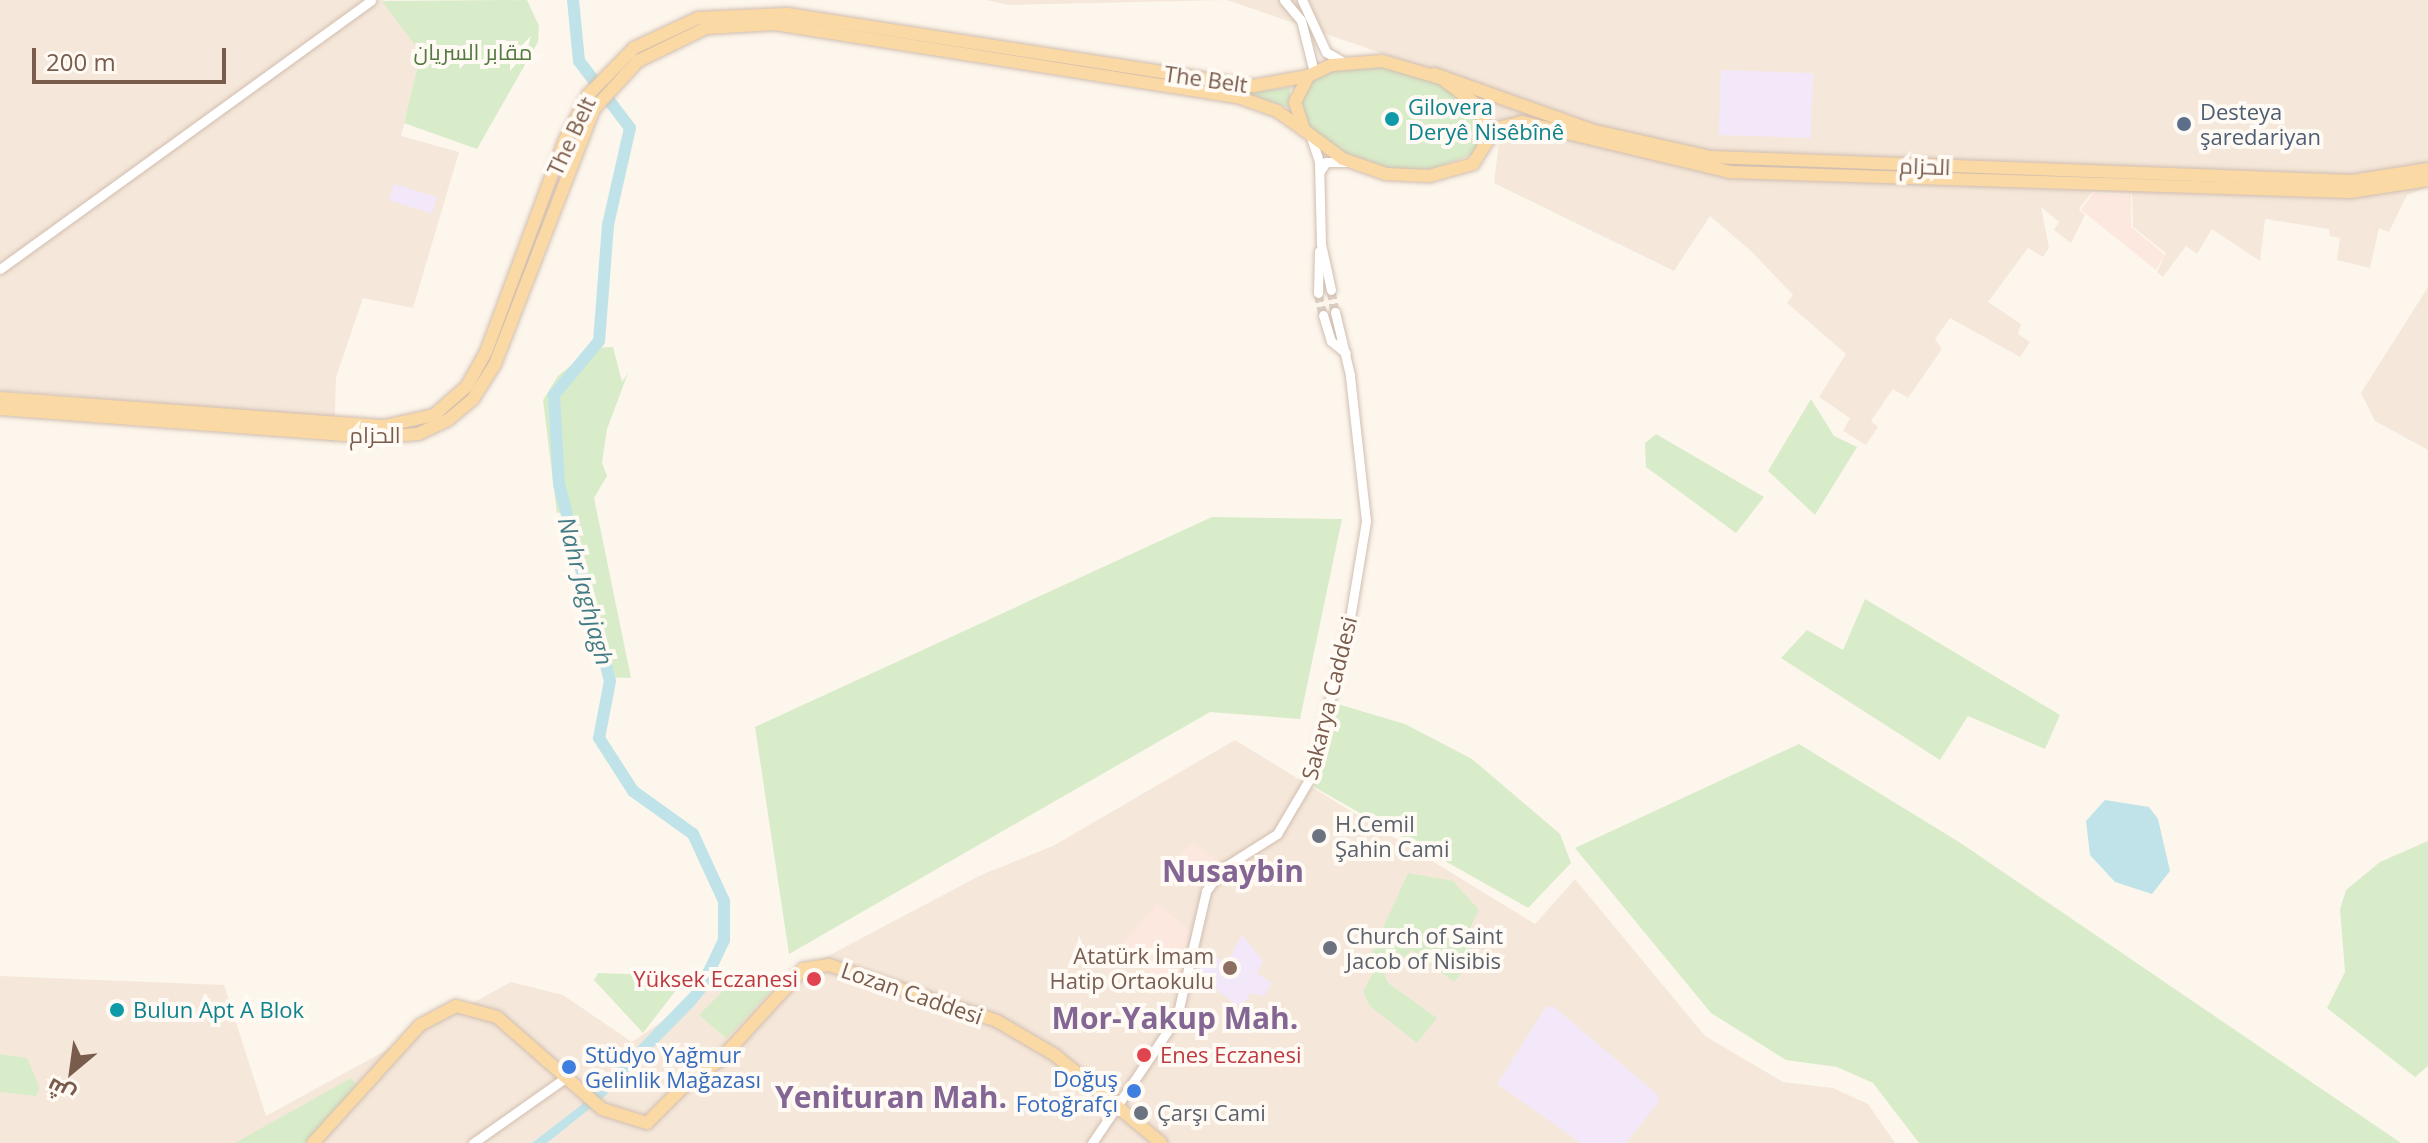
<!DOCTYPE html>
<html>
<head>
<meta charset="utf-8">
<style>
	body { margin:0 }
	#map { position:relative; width:2428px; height:1143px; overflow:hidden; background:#fdf6ec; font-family:"Open Sans",Cairo,sans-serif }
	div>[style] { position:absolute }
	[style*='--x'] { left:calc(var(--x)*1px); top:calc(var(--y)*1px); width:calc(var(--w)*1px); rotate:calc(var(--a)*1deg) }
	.residential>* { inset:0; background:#f5e8da }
	.commercial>* { inset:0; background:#fde8e0 }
	.education>* { inset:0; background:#f3e8fa; transform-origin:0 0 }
	.green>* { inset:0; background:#d8ecc9 }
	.water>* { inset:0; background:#bfe3e8 }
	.river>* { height:12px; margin:-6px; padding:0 6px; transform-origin:6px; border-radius:6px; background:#bfe3e8 }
	.minor-tunnel>* { height:9px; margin-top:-4.5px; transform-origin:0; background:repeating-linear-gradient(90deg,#dcd0c4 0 9px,transparent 0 13.5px) }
	.roads { filter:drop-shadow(0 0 2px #d1beb0) drop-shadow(0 0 2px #d1beb0) }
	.minor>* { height:9px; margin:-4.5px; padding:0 4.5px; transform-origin:4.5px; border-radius:4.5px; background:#fff }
	.major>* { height:12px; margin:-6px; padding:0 6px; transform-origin:6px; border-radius:6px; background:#fbd9a5 }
	.dots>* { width:22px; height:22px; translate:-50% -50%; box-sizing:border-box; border:4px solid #fffaf3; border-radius:50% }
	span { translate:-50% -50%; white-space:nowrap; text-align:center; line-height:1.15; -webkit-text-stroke:8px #fffaf3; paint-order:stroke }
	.park-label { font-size:22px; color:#537a41 }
	.street-label { font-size:22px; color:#7a5c4d }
	.culture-label { font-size:22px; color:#0d838f }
	.left { translate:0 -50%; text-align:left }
	.service-label { font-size:22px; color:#4e5e75 }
	.worship-label { font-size:22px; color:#5b616d }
	.education-label { font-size:22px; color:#785e54 }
	.right { translate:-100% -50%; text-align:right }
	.health-label { font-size:22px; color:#be3a42 }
	.shop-label { font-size:22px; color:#366cbe }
	.water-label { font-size:24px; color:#437c86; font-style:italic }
	.district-label { font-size:30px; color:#846695; font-weight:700 }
	.north { position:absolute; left:32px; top:1031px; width:80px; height:80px; -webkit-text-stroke:6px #fffaf3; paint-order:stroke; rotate:209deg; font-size:22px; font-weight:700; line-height:32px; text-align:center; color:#7a5c4d }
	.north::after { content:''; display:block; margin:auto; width:28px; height:36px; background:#7a5c4d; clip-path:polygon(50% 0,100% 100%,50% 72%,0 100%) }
	.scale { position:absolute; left:32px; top:48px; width:194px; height:36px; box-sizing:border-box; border:4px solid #7a5c4d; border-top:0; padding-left:10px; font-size:24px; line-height:28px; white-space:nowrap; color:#7a5c4d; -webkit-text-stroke:6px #fffaf3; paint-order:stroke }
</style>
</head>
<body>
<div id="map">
	<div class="residential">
		<i style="clip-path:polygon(0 0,383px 0,421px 53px,401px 136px,459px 152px,413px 308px,363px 298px,336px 377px,334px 442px,76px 396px,0 391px)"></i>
		<i style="clip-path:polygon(986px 0,2428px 0,2428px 187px,2407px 195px,2389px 232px,2379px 228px,2370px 268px,2337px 260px,2340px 238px,2330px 236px,2329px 229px,2265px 219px,2260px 261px,2212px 229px,2197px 254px,2186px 246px,2163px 277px,2157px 272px,2166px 253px,2133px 227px,2132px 194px,2092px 192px,2079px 209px,2085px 215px,2071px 243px,2054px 230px,2059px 222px,2041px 207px,2049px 248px,2043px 257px,2028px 248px,1988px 302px,2021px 324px,2018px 334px,2030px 342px,2020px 357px,1950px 318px,1935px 339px,1942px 349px,1908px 398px,1893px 389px,1871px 421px,1878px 427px,1866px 445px,1843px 431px,1850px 418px,1819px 397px,1846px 354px,1787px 303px,1793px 295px,1751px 251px,1710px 216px,1674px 271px,1494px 183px,1499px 142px,1474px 85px,1227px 0,1009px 5px)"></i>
		<i style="clip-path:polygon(2428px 287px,2428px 450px,2375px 421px,2361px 393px)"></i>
		<i style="clip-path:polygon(1235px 740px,1535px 924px,1575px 879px,1705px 1036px,1783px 1082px,1833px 1088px,1868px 1104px,1895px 1143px,0 1143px,0 976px,224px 985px,266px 1116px,511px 982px,563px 995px,632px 1042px,727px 976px,790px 976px,981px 875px,1053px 846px)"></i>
	</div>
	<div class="commercial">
		<i style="clip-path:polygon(2093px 193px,2131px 195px,2131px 227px,2165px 255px,2156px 270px,2081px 210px)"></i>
		<i style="clip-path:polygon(1193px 843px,1222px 864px,1204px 889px,1175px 860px)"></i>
		<i style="clip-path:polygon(1157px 903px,1190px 931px,1174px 991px,1120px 947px)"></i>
	</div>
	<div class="education">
		<i style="left:1721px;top:70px;width:92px;height:65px;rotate:2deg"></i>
		<i style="left:394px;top:184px;width:45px;height:17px;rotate:17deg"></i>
		<i style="clip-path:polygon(1242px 935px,1263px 961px,1257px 973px,1272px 983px,1264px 996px,1251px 993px,1240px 1008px,1197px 974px,1207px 953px,1227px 963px)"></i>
		<i style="clip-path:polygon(1553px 1006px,1658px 1095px,1658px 1103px,1626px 1143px,1581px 1143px,1497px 1084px,1546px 1007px)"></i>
	</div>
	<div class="green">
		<i style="clip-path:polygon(527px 0,539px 26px,538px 42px,477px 149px,404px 123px,421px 53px,382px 1px)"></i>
		<i style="clip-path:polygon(759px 15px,1255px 92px,1290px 87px,1290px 108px,1253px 96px,922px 44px,709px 23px,653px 45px,611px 79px,629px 57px,687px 25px)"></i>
		<i style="clip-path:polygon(1381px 67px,1438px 83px,1472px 107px,1482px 135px,1474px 154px,1429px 170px,1387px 168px,1346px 154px,1308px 126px,1302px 102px,1312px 80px,1333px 71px)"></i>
		<i style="clip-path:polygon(613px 347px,622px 382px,628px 373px,607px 429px,602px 463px,607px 476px,594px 498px,631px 678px,608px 677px,589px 625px,569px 532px,563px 512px,557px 513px,543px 400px,558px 376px,592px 348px)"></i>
		<i style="clip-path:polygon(1811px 399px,1834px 436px,1857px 447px,1815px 515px,1768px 471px)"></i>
		<i style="clip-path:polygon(1656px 434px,1764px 497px,1736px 533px,1646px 467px,1645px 443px)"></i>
		<i style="clip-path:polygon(1212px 517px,1342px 519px,1300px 719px,1210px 712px,789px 954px,755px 727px)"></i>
		<i style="clip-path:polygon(1865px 599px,2060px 715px,2045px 749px,1968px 716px,1940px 760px,1781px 658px,1807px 630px,1843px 650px)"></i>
		<i style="clip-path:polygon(1334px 703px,1405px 724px,1472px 759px,1560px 834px,1571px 863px,1528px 908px,1314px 787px)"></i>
		<i style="clip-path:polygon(1799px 744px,1959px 842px,2401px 1143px,1919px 1143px,1873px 1083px,1837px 1067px,1786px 1060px,1711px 1013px,1575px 848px)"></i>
		<i style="clip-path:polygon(2428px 841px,2428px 1066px,2415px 1077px,2327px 1008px,2345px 972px,2340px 909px,2346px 890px,2380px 862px)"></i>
		<i style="clip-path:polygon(1408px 873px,1453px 881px,1479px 910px,1471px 926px,1473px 960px,1454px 982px,1412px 950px,1393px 969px,1372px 952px)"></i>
		<i style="clip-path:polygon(1379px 963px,1388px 983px,1437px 1018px,1417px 1043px,1370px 1006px,1363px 991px)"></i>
		<i style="clip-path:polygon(598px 973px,687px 976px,643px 1033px,594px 980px)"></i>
		<i style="clip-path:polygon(739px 975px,781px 981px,726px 1038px,699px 1015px)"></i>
		<i style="clip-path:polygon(0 1054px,27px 1058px,40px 1088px,36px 1096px,0 1092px)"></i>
		<i style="clip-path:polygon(351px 1078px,358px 1086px,305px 1143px,235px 1143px)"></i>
	</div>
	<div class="water">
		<i style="clip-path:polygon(2105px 800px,2149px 807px,2158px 819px,2170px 871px,2152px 894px,2115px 882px,2090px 855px,2086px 821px)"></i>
		<i style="clip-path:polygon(711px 971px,712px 984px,693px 1007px,603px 1098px,547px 1143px,532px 1143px,580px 1106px)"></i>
	</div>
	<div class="river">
		<i style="--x:573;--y:0;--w:61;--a:84.4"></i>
		<i style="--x:579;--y:61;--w:84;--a:52.7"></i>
		<i style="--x:630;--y:128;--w:99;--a:102.8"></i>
		<i style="--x:608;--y:225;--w:116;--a:94.4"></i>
		<i style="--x:599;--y:341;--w:70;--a:129.8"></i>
		<i style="--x:554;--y:395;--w:89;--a:86.8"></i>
		<i style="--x:559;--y:484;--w:203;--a:75.5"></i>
		<i style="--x:610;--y:681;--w:58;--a:100.9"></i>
		<i style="--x:599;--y:738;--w:63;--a:57.3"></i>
		<i style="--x:633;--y:791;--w:74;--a:35.6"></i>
		<i style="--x:693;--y:834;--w:74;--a:65.2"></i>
		<i style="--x:724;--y:901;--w:39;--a:90"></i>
		<i style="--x:724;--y:940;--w:49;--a:115.5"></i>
	</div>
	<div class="minor-tunnel">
		<i style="--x:1331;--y:290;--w:22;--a:80"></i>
		<i style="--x:1318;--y:293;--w:23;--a:77"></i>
	</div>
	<div class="roads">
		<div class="minor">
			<i style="--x:1284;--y:0;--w:26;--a:50"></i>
			<i style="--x:1301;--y:20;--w:54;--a:76"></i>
			<i style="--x:1302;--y:0;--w:57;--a:65.2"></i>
			<i style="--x:1326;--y:52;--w:22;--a:30"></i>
			<i style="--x:1311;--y:137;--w:26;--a:72"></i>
			<i style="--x:1319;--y:162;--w:82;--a:88.6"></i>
			<i style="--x:1321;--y:244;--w:47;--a:77.7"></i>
			<i style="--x:1320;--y:171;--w:11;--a:-56"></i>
			<i style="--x:1326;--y:162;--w:22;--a:0"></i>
			<i style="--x:0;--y:269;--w:458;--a:-35.9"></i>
			<i style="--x:1318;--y:293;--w:42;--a:-88.6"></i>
			<i style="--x:1323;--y:315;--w:27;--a:73"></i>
			<i style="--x:1331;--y:341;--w:19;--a:39"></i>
			<i style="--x:473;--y:1143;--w:113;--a:-35.2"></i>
			<i style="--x:1092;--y:1143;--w:152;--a:-56"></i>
			<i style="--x:1177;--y:1017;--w:129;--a:-77"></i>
			<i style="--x:1206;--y:891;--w:29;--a:-54"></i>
			<i style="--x:1223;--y:868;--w:64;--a:-32.2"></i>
			<i style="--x:1277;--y:834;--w:65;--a:-59.5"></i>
			<i style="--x:1310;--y:778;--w:159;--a:-75.8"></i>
			<i style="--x:1349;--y:624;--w:104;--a:-80.6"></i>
			<i style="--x:1366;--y:521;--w:147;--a:-96.3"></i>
			<i style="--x:1350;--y:375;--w:65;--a:-103.4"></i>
		</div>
		<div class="major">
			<i style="--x:1382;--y:61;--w:61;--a:16.1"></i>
			<i style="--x:1441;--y:78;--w:49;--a:36.6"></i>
			<i style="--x:1480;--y:107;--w:34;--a:76"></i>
			<i style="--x:1488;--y:140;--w:28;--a:122"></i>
			<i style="--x:1473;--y:164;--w:46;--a:164.7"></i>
			<i style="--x:1429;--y:176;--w:43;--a:-177.3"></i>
			<i style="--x:1386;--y:174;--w:46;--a:-160.8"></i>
			<i style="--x:1343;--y:159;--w:49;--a:-143.4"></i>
			<i style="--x:1304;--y:130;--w:29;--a:-108"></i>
			<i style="--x:1295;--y:102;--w:29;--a:-63"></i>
			<i style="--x:1308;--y:76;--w:26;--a:-25"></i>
			<i style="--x:1332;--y:65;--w:50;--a:-4.6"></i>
			<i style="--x:1434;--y:74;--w:167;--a:19.6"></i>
			<i style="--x:1591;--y:130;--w:123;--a:12.7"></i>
			<i style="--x:1711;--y:157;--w:641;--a:2.14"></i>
			<i style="--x:2352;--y:181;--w:77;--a:-9"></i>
			<i style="--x:1488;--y:140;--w:16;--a:-50"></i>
			<i style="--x:1498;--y:128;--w:25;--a:-14"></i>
			<i style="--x:1522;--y:122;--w:214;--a:13.5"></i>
			<i style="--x:1730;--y:172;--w:620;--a:1.85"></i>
			<i style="--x:2350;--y:192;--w:79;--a:-8.7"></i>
			<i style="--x:0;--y:398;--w:385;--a:4.2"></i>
			<i style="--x:384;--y:426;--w:51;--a:-12.4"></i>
			<i style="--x:434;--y:415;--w:44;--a:-41.3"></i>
			<i style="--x:467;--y:386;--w:39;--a:-61"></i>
			<i style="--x:486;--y:352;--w:224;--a:-69.6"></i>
			<i style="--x:564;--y:142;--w:53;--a:-62.9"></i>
			<i style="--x:588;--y:95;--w:66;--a:-45.6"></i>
			<i style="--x:634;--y:48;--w:71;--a:-25.1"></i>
			<i style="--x:698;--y:18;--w:89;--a:-2.6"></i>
			<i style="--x:787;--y:14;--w:472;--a:8.8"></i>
			<i style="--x:1253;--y:86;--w:56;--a:-10.3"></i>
			<i style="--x:0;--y:409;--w:376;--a:4.3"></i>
			<i style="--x:375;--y:437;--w:43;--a:-4"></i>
			<i style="--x:418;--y:434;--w:33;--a:-25"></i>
			<i style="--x:448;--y:420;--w:33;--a:-40"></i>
			<i style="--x:473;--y:399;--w:41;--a:-57.8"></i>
			<i style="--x:495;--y:364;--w:274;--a:-68.8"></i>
			<i style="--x:594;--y:109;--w:65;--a:-47.5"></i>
			<i style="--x:638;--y:61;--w:76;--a:-25.9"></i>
			<i style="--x:706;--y:28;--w:69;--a:-3.3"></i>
			<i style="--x:775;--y:24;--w:469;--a:9"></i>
			<i style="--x:1238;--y:97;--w:41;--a:19.7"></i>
			<i style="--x:1277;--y:111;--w:33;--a:35"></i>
			<i style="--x:313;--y:1143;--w:159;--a:-47.8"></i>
			<i style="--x:420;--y:1025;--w:41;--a:-27.8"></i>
			<i style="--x:456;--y:1006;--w:42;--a:15"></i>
			<i style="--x:497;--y:1017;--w:140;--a:41.2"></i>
			<i style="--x:602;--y:1109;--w:47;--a:17.3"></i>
			<i style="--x:647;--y:1123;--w:59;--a:-45"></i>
			<i style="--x:689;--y:1081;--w:36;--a:-34"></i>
			<i style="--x:719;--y:1061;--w:125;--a:-47.6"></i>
			<i style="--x:803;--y:969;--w:26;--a:-9"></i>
			<i style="--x:829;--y:965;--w:177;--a:18.4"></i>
			<i style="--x:997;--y:1021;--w:67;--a:30.4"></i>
			<i style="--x:1055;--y:1055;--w:138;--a:39.7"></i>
		</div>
	</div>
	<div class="dots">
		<i style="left:1392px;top:119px;background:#0f9aa8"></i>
		<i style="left:2184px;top:124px;background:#5c6f8a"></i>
		<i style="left:1319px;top:836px;background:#6b7280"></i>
		<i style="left:1330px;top:948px;background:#6b7280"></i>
		<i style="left:1230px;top:968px;background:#8d6e63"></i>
		<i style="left:814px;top:979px;background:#e0444e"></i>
		<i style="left:117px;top:1010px;background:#0f9aa8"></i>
		<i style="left:1144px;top:1055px;background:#e0444e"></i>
		<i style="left:569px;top:1067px;background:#3f7fe0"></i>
		<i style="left:1134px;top:1091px;background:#3f7fe0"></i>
		<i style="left:1141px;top:1113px;background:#6b7280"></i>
	</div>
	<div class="park-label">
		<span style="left:473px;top:52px">مقابر السريان</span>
	</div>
	<div class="street-label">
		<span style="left:1206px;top:79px;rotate:8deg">The Belt</span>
		<span style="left:571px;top:136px;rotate:-65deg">The Belt</span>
		<span style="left:1925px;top:166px;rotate:2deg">الحزام</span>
		<span style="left:375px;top:435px">الحزام</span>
		<span style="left:1329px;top:698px;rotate:-76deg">Sakarya Caddesi</span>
		<span style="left:912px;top:993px;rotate:19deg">Lozan Caddesi</span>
	</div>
	<div class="culture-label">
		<span class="left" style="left:1408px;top:119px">Gilovera<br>Deryê Nisêbînê</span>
		<span class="left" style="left:133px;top:1010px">Bulun Apt A Blok</span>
	</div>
	<div class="service-label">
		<span class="left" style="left:2200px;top:124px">Desteya<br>şaredariyan</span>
	</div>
	<div class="worship-label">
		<span class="left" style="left:1335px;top:836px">H.Cemil<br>Şahin Cami</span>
		<span class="left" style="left:1346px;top:948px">Church of Saint<br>Jacob of Nisibis</span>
		<span class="left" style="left:1157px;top:1113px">Çarşı Cami</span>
	</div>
	<div class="education-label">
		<span class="right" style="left:1214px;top:968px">Atatürk İmam<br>Hatip Ortaokulu</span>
	</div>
	<div class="health-label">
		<span class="right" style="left:798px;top:979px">Yüksek Eczanesi</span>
		<span class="left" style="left:1160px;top:1055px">Enes Eczanesi</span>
	</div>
	<div class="shop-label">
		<span class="left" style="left:585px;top:1067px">Stüdyo Yağmur<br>Gelinlik Mağazası</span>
		<span class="right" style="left:1118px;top:1091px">Doğuş<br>Fotoğrafçı</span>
	</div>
	<div class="water-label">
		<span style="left:586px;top:591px;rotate:75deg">Nahr Jaghjagh</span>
	</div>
	<div class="district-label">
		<span style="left:1233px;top:871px">Nusaybin</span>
		<span style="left:1175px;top:1018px">Mor-Yakup Mah.</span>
		<span style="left:891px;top:1097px">Yenituran Mah.</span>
	</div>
	<div class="north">ش</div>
	<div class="scale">200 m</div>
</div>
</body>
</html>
